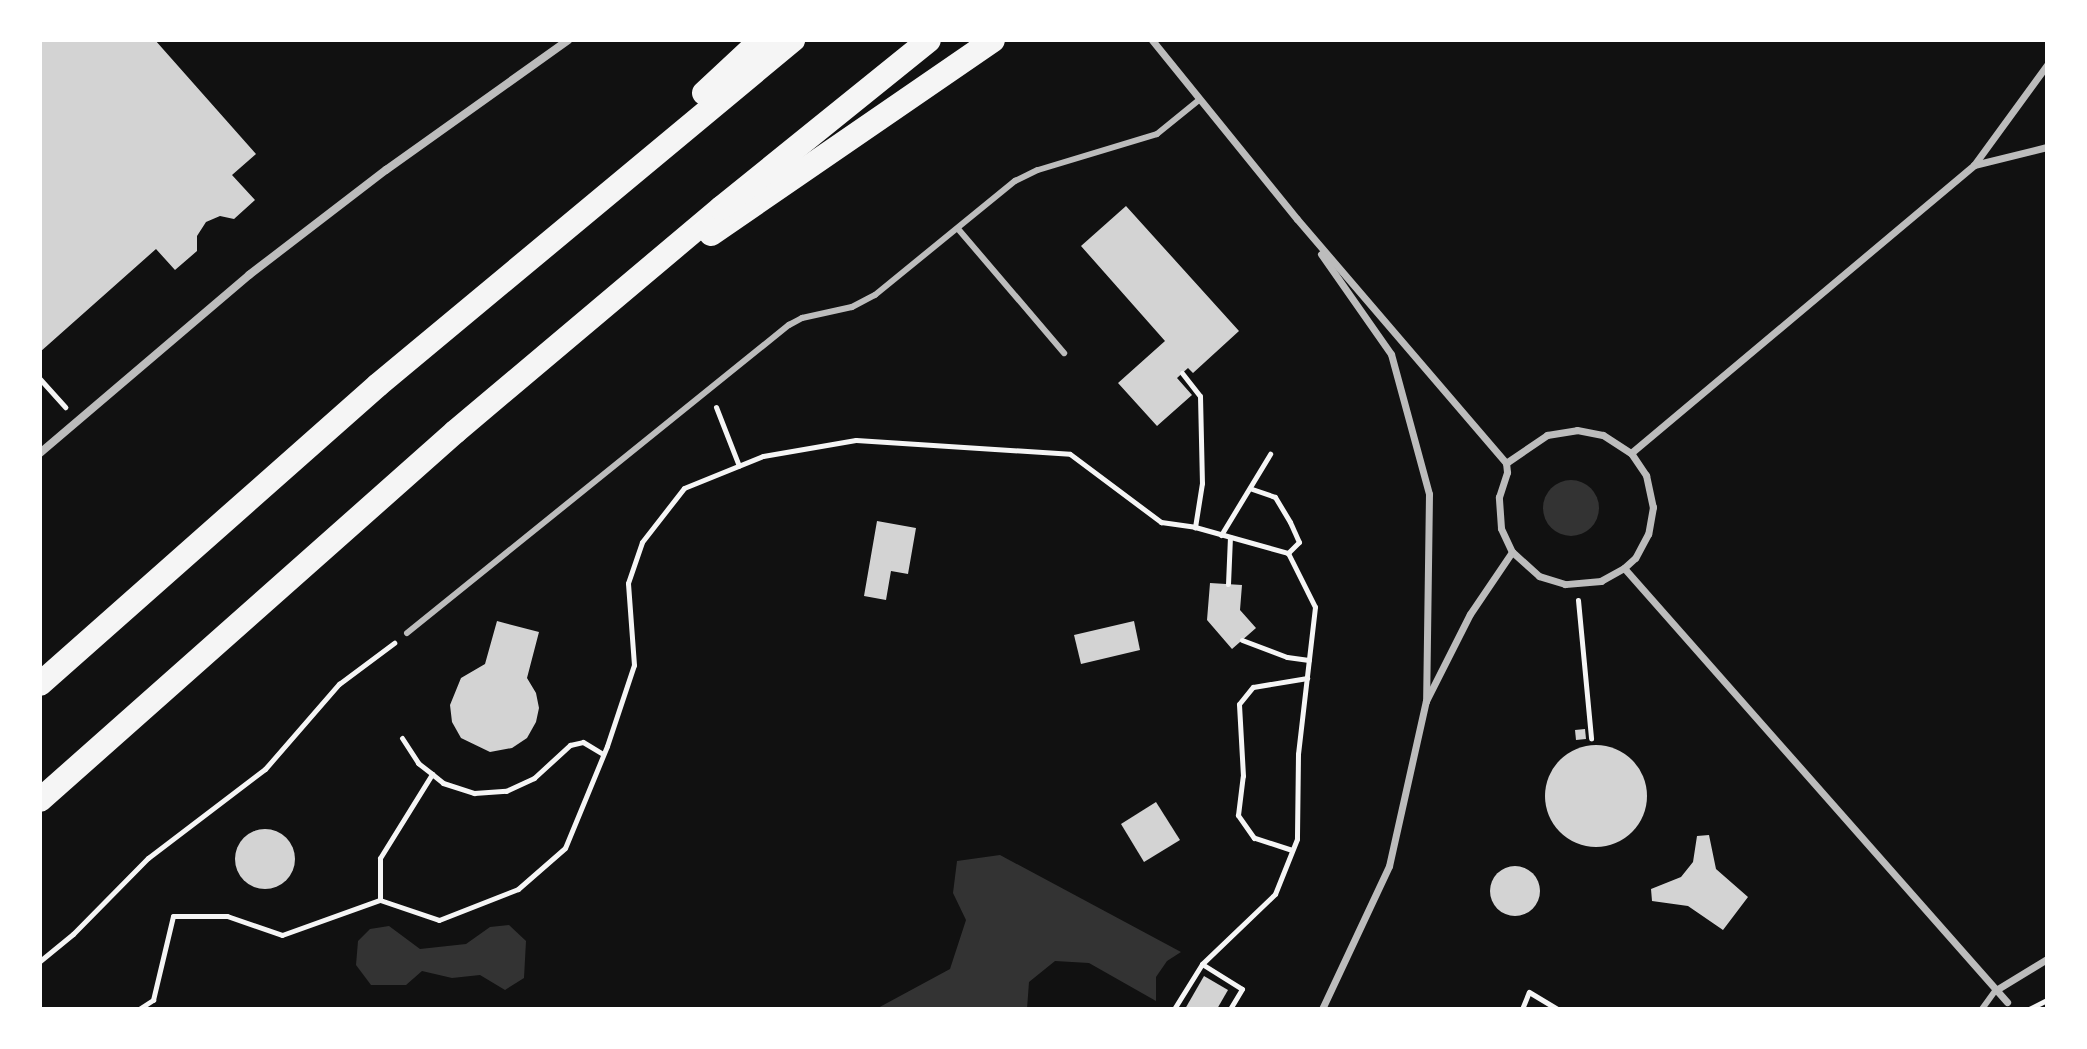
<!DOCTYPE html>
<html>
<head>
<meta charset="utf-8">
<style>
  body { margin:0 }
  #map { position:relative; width:2087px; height:1049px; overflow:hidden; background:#111; font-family:"Alegreya Sans",sans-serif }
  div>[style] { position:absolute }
  .water>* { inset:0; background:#333 }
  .round { border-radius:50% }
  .building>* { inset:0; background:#d3d3d3 }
  .path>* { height:5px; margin:-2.5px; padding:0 2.5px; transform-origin:2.5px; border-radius:2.5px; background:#f5f5f5 }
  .service>* { height:6px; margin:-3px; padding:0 3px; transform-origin:3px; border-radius:3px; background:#bcbcbc }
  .pedestrian>* { height:7px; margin:-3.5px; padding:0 3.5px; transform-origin:3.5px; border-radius:3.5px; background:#bcbcbc }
  .minor>* { height:8px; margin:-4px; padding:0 4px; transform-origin:4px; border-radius:4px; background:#bcbcbc }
  .motorway>* { height:24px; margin:-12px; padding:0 12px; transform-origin:12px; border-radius:12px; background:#f5f5f5 }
  span { translate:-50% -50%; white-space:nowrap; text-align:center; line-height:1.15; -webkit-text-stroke:8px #fff; paint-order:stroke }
  .frame { position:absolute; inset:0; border:42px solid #fff; pointer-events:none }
</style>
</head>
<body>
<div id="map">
  <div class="water">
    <div class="round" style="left:1543px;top:480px;width:56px;height:56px"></div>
    <div style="clip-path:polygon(1000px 855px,1181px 952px,1167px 961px,1156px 977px,1156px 1001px,1089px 963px,1055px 961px,1029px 982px,1027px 1009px,876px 1009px,950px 969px,966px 920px,953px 893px,957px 861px)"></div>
    <div style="clip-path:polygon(509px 925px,526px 941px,524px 978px,505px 990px,480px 975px,452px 978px,422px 971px,406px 985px,371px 985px,356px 965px,358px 941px,370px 929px,389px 926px,420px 949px,466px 944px,490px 927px)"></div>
  </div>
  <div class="building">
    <div style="clip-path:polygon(40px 40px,155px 40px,256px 154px,232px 175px,255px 200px,234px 219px,220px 216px,206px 222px,197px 236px,197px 251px,175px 270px,156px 249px,40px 352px)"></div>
    <div style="clip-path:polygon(1126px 206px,1239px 331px,1193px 373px,1188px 368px,1177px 378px,1192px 395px,1157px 426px,1118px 383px,1165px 341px,1081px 246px)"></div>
    <div style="clip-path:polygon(877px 521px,916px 528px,908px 574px,891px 571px,886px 600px,864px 596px)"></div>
    <div style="clip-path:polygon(1210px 583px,1242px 585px,1240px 610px,1256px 628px,1232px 649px,1207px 620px)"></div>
    <div style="clip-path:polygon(497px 621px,539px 632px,527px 678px,536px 693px,539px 708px,536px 722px,527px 738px,512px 748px,490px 752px,461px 738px,452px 722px,450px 705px,461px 678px,485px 664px)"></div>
    <div style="clip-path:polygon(1134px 621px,1140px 650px,1081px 664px,1074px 635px)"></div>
    <div style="clip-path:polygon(1585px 729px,1586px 739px,1576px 740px,1575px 730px)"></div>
    <div class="round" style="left:1545px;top:745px;width:102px;height:102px"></div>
    <div style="clip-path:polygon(1156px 802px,1180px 840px,1144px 862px,1121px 824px)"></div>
    <div class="round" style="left:235px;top:829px;width:60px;height:60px"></div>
    <div style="clip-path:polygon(1709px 835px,1716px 869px,1748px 897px,1723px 930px,1688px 906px,1652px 901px,1651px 889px,1681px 877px,1693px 862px,1697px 836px)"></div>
    <div class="round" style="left:1490px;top:866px;width:50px;height:50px"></div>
    <div style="clip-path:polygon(1204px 976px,1228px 990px,1217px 1009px,1185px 1009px)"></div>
  </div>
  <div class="path">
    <div style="left:1182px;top:373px;width:29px;rotate:52deg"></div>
    <div style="left:1200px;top:396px;width:87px;rotate:88.7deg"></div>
    <div style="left:1202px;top:483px;width:45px;rotate:99deg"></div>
    <div style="left:40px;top:379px;width:38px;rotate:48deg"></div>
    <div style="left:716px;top:407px;width:63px;rotate:68.7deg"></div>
    <div style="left:1252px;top:489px;width:24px;rotate:19deg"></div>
    <div style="left:1275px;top:497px;width:29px;rotate:59deg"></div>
    <div style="left:1290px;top:522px;width:22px;rotate:66deg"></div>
    <div style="left:1299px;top:542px;width:16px;rotate:135deg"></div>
    <div style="left:1221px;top:535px;width:95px;rotate:-58.8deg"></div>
    <div style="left:1228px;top:584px;width:47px;rotate:-87.6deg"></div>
    <div style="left:1578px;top:600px;width:139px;rotate:84.6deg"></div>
    <div style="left:1242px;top:640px;width:48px;rotate:20.7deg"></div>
    <div style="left:1287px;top:657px;width:22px;rotate:8deg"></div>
    <div style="left:402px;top:738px;width:30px;rotate:57deg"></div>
    <div style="left:418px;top:763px;width:18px;rotate:38deg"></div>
    <div style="left:432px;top:774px;width:14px;rotate:39deg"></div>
    <div style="left:443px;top:783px;width:33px;rotate:18deg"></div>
    <div style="left:474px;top:793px;width:32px;rotate:-4deg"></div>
    <div style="left:506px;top:791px;width:31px;rotate:-25deg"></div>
    <div style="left:534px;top:778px;width:49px;rotate:-42.5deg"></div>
    <div style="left:570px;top:745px;width:13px;rotate:-13deg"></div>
    <div style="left:583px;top:742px;width:23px;rotate:31deg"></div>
    <div style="left:1292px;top:850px;width:40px;rotate:-162deg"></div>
    <div style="left:1254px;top:838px;width:28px;rotate:-125deg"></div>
    <div style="left:1238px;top:815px;width:39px;rotate:-83deg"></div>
    <div style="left:1243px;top:776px;width:72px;rotate:-93.2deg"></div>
    <div style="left:1239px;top:704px;width:22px;rotate:-51deg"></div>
    <div style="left:1253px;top:687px;width:55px;rotate:-9.5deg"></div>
    <div style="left:380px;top:900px;width:42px;rotate:-90deg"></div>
    <div style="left:380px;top:858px;width:99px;rotate:-58.2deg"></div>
    <div style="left:40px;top:961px;width:43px;rotate:-39.3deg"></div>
    <div style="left:73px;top:934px;width:107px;rotate:-45.4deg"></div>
    <div style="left:148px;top:858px;width:147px;rotate:-37.3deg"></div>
    <div style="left:265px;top:769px;width:113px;rotate:-49deg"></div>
    <div style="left:339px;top:684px;width:69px;rotate:-36.7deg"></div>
    <div style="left:139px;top:1009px;width:17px;rotate:-33deg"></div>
    <div style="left:153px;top:1000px;width:86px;rotate:-76.6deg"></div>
    <div style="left:173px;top:916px;width:54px"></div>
    <div style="left:227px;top:916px;width:58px;rotate:19.1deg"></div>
    <div style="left:282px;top:935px;width:104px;rotate:-19.7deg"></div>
    <div style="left:380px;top:900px;width:62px;rotate:18.7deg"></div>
    <div style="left:439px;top:920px;width:85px;rotate:-21.4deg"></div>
    <div style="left:518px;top:889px;width:62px;rotate:-41.1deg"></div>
    <div style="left:565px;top:848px;width:110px;rotate:-67.6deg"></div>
    <div style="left:607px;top:746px;width:85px;rotate:-71.6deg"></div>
    <div style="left:634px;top:665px;width:82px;rotate:-94.2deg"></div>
    <div style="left:628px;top:583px;width:43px;rotate:-71.1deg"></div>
    <div style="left:642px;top:542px;width:68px;rotate:-52.1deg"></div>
    <div style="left:684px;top:488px;width:85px;rotate:-22.1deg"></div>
    <div style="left:763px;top:456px;width:94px;rotate:-9.8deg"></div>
    <div style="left:856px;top:440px;width:214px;rotate:3.7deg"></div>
    <div style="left:1070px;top:454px;width:114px;rotate:36.8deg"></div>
    <div style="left:1161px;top:522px;width:34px;rotate:8deg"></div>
    <div style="left:1195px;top:527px;width:97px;rotate:15.6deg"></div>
    <div style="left:1288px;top:553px;width:60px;rotate:63.4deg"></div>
    <div style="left:1315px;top:607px;width:148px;rotate:96.6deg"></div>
    <div style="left:1298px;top:754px;width:85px;rotate:90.7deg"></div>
    <div style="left:1297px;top:839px;width:59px;rotate:111.8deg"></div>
    <div style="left:1275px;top:894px;width:101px;rotate:136.2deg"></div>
    <div style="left:1202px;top:964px;width:47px;rotate:32deg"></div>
    <div style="left:1242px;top:989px;width:23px;rotate:121deg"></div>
    <div style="left:1108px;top:1009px;width:13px"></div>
    <div style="left:1174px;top:1009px;width:53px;rotate:-58.1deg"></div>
    <div style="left:1522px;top:1009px;width:18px;rotate:-68deg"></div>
    <div style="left:1529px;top:992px;width:33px;rotate:31deg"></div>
    <div style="left:2029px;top:1009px;width:20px;rotate:-27deg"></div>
  </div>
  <div class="service">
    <div style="left:959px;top:230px;width:162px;rotate:49.5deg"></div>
    <div style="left:407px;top:633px;width:491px;rotate:-38.9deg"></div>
    <div style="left:789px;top:325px;width:15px;rotate:-28deg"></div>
    <div style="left:802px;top:318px;width:51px;rotate:-12.4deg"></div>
    <div style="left:852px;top:307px;width:26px;rotate:-28deg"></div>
    <div style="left:875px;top:295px;width:181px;rotate:-39.2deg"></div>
    <div style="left:1015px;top:181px;width:25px;rotate:-26deg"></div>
    <div style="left:1038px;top:170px;width:124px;rotate:-16.8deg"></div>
    <div style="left:1157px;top:134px;width:55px;rotate:-39.1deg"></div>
    <div style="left:1982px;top:1009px;width:24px;rotate:-54deg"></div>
  </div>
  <div class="pedestrian">
    <div style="left:1152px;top:40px;width:230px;rotate:51deg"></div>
    <div style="left:1297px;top:219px;width:321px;rotate:49.4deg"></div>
    <div style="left:1974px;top:165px;width:124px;rotate:-53.9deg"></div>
    <div style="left:1321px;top:254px;width:122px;rotate:55deg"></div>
    <div style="left:1391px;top:354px;width:145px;rotate:74.8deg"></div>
    <div style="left:1429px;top:494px;width:207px;rotate:90.8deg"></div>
    <div style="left:1577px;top:430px;width:26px;rotate:11deg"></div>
    <div style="left:1603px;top:435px;width:33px;rotate:33deg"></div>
    <div style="left:1631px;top:453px;width:27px;rotate:56deg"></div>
    <div style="left:1646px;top:475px;width:33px;rotate:78deg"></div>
    <div style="left:1653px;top:507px;width:27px;rotate:100deg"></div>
    <div style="left:1648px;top:534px;width:27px;rotate:118deg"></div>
    <div style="left:1635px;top:558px;width:15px;rotate:138deg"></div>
    <div style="left:1624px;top:568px;width:26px;rotate:151deg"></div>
    <div style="left:1601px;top:581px;width:36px;rotate:175deg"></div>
    <div style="left:1565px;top:584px;width:27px;rotate:-163deg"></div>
    <div style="left:1539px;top:576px;width:36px;rotate:-138deg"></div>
    <div style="left:1512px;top:552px;width:26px;rotate:-115deg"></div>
    <div style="left:1501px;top:528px;width:31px;rotate:-94deg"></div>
    <div style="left:1499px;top:497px;width:26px;rotate:-72deg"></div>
    <div style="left:1507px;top:472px;width:9px;rotate:-96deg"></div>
    <div style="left:1506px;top:463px;width:50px;rotate:-34.3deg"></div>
    <div style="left:1547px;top:435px;width:30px;rotate:-9deg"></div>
    <div style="left:1631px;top:453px;width:448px;rotate:-40deg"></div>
    <div style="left:1974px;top:165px;width:75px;rotate:-13.9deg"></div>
    <div style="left:1624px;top:568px;width:579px;rotate:48.57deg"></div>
    <div style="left:1996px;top:990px;width:60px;rotate:-31.3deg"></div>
    <div style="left:1322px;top:1009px;width:158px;rotate:-64.9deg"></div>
    <div style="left:1389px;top:866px;width:169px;rotate:-77.4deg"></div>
    <div style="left:1426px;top:701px;width:97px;rotate:-63.2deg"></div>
    <div style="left:1470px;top:614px;width:75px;rotate:-55.9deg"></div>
  </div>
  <div class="minor">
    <div style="left:40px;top:453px;width:275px;rotate:-40.4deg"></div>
    <div style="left:249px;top:275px;width:173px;rotate:-37.5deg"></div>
    <div style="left:386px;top:170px;width:224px;rotate:-35.5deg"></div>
  </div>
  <div class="motorway">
    <div style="left:704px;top:93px;width:78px;rotate:-42.9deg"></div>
    <div style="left:711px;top:234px;width:342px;rotate:-34.5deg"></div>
    <div style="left:40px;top:684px;width:451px;rotate:-41.5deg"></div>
    <div style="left:378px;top:385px;width:540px;rotate:-39.74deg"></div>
    <div style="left:40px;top:800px;width:555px;rotate:-41.56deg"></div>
    <div style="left:455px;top:432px;width:348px;rotate:-40.1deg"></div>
    <div style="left:721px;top:208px;width:267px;rotate:-38.9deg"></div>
  </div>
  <div class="frame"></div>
</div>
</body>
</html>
